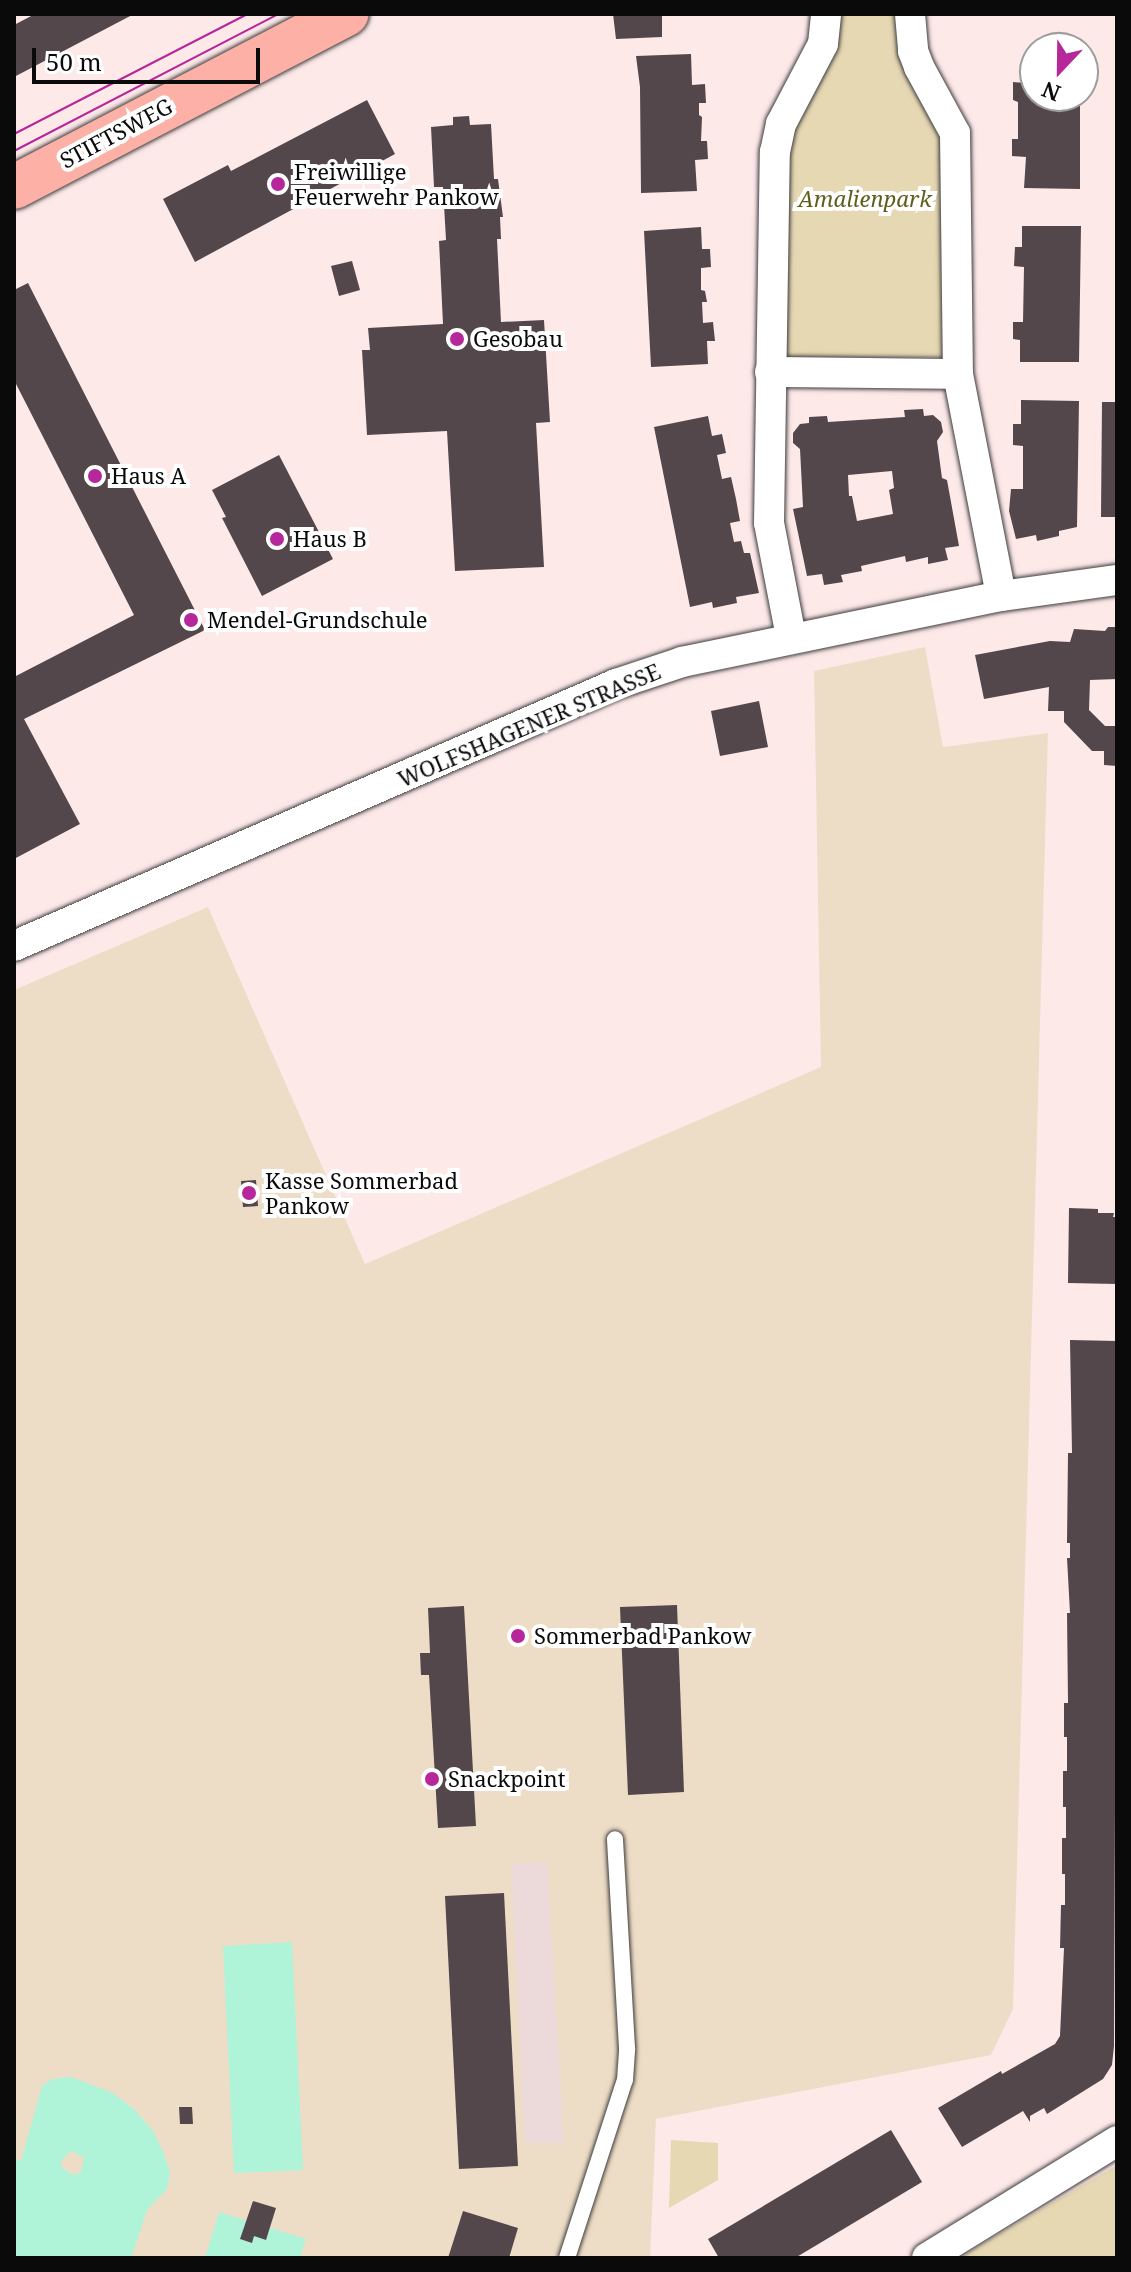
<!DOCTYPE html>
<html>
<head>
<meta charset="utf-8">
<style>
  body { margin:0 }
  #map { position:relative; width:1131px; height:2272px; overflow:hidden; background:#fee9e9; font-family:"Noto Serif",serif }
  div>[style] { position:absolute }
  .green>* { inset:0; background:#e7d8b4 }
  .pitch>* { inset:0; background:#eeddc6 }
  .plaza>* { inset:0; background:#ecdada }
  .water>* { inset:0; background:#aff4d9 }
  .building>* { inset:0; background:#53474c }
  .roads { filter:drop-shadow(0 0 2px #3d3d3d) drop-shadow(0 0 2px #3d3d3d) }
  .lane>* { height:16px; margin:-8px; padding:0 8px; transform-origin:8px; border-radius:8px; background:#fff }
  .street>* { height:30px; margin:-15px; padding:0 15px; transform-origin:15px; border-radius:15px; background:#fff }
  .secondary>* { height:44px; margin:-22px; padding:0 22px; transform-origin:22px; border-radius:22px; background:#fdb0a5 }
  .tram>* { height:2px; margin:-1px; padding:0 1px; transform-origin:1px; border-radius:1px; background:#b6279b }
  .dots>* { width:22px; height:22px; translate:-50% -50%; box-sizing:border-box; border:4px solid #fff; border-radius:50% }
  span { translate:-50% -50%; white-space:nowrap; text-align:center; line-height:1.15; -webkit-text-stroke:8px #fff; paint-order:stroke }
  .street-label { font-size:22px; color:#0a0a0a }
  .poi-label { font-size:22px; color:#0a0a0a }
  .left { translate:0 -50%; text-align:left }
  .park-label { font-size:22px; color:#5e5f1e; font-style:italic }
  .frame { position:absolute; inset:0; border:16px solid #0a0a0a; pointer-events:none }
  .north { position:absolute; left:1019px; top:32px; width:80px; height:80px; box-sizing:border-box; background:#fff; border:2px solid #9d9d9d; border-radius:50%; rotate:202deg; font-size:22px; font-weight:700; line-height:32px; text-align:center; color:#0a0a0a }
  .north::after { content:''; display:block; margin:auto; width:28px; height:36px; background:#b6279b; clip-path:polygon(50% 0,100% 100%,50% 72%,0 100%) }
  .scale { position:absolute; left:32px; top:48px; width:228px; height:36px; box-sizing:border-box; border:4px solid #0a0a0a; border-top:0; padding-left:10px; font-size:24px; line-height:28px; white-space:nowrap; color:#0a0a0a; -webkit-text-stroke:6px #fff; paint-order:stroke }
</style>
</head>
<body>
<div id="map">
  <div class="green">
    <div style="clip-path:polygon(838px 14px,895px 14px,902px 62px,937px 128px,943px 151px,943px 357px,785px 357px,785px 150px,833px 55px)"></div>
    <div style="clip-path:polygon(671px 2140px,718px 2143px,718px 2180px,669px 2208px)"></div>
    <div style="clip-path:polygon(1117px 2165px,1117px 2258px,960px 2258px,982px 2244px)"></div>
  </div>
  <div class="pitch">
    <div style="clip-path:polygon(925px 647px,943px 747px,1048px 733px,1013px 2009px,991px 2055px,656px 2119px,650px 2258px,14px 2258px,14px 990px,208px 907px,365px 1264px,821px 1067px,814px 671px)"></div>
  </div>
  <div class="plaza">
    <div style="clip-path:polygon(547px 1862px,564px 2143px,525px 2143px,511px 1864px)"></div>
  </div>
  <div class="water">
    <div style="clip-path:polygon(292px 1942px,303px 2170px,234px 2173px,223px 1946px)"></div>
    <div style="clip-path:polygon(evenodd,71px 2077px,113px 2093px,135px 2110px,154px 2132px,164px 2154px,170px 2172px,167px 2189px,147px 2210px,131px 2258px,14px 2258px,14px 2159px,21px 2161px,42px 2086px,52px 2079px,71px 2077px,71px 2151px,84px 2158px,81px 2172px,74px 2175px,62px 2168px,61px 2161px,71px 2151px)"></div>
    <div style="clip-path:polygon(219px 2212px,306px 2239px,300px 2258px,205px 2258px)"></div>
  </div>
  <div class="building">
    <div style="clip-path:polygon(35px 14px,134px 14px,14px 77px,14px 25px)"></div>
    <div style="clip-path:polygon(613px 14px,662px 14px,662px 37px,616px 39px)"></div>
    <div style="clip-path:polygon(1026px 53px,1035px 53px,1035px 96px,1080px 96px,1080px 189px,1024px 188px,1026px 157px,1012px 156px,1012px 139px,1018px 139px,1018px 102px,1013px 100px,1013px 82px,1025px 83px)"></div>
    <div style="clip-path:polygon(691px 54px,692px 85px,705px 84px,706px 103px,699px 103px,699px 115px,702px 117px,701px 141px,707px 141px,708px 159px,695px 160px,697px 191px,641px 193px,640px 87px,636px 56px)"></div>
    <div style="clip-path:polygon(367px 100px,395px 154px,195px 262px,163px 199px,228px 165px,231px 171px)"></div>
    <div style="clip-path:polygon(469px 116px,470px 125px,491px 124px,494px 179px,498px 179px,503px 217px,500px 217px,501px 239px,497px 239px,501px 322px,544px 320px,550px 422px,536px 423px,544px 567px,455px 571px,447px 431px,367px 435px,362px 350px,370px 350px,368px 328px,443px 324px,439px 241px,446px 240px,443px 187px,434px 187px,431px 127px,453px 125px,453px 117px)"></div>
    <div style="clip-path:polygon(1022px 226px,1081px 226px,1079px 362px,1020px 362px,1020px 340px,1013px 339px,1013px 322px,1023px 322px,1024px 267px,1014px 266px,1015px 247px,1022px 247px)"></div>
    <div style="clip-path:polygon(701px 227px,702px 249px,710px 249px,711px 267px,701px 268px,701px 290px,705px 291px,707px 302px,702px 302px,703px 323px,713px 322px,715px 341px,707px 341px,708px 364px,651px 367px,644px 231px)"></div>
    <div style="clip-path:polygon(352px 261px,360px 290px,339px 296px,331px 266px)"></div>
    <div style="clip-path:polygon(28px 283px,205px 630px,24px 719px,80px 824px,14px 859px,14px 677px,134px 615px,14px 380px,14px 290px)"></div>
    <div style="clip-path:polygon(1021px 400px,1079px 401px,1077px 527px,1059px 531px,1059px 536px,1037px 541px,1036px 535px,1016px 539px,1009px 511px,1011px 489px,1023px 489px,1023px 446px,1013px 445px,1013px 424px,1021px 424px)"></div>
    <div style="clip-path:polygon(1102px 402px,1117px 402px,1117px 517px,1101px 517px)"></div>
    <div style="clip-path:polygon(evenodd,923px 409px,924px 416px,933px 415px,941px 422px,943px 432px,937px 441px,942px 478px,947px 480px,959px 546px,945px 548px,948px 560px,928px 564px,928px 557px,906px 562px,905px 556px,861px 566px,862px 571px,841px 575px,843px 582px,824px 585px,822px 574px,807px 576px,793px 509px,803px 507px,800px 449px,793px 443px,793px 433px,800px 424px,809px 423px,809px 417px,827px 416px,828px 422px,905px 417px,904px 410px,923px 409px,892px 471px,894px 488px,889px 490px,893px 514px,857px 521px,852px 496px,849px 496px,848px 475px,892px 471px)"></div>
    <div style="clip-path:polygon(708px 416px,712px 436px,722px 434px,726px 453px,717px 455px,722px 479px,731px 477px,736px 499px,740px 521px,730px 523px,734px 542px,741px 541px,744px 553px,750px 553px,759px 593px,736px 597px,737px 603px,713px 608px,712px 602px,690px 607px,654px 427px)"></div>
    <div style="clip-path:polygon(279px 455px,333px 559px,262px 596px,222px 518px,226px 517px,212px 490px)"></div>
    <div style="clip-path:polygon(1108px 627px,1117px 627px,1117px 679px,1090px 680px,1089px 710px,1105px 726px,1117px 726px,1117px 766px,1104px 765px,1104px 751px,1092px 751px,1064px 722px,1064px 711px,1048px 711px,1049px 687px,984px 699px,975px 655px,1050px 641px,1070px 642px,1074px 629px,1105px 631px)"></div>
    <div style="clip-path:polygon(759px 701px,768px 747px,720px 756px,711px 711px)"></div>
    <div style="clip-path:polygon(256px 1180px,258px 1206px,243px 1207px,241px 1181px)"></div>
    <div style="clip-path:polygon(1069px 1208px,1098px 1209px,1098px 1213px,1114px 1213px,1113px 1217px,1117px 1217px,1117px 1284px,1068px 1283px)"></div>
    <div style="clip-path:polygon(1070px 1340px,1117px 1341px,1114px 2046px,1112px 2065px,1103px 2079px,1047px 2114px,1044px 2108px,1030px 2116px,1030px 2122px,1023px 2111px,962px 2147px,938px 2108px,1001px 2071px,1002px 2074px,1055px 2044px,1060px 2036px,1064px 1948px,1060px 1948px,1061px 1905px,1065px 1905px,1065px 1874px,1062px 1874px,1062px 1838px,1066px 1838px,1066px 1807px,1063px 1807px,1063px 1771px,1067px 1771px,1067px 1737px,1064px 1737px,1064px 1703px,1068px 1703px,1067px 1613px,1070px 1613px,1067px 1558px,1070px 1558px,1070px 1543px,1067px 1543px,1068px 1453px,1072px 1453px)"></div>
    <div style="clip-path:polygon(677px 1605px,684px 1792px,628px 1795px,620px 1607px)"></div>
    <div style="clip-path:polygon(464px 1606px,476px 1826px,438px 1828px,429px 1675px,421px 1675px,420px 1653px,430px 1653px,428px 1608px)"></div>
    <div style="clip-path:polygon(504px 1893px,518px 2166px,459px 2169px,445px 1896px)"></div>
    <div style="clip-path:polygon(179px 2107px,192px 2107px,193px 2124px,180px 2124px)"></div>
    <div style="clip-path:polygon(891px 2130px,922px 2182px,795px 2258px,719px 2258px,708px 2239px)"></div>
    <div style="clip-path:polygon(253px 2201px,276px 2208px,266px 2240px,254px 2236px,252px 2243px,240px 2239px)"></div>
    <div style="clip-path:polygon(463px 2211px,518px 2228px,509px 2258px,448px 2258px)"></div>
  </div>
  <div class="roads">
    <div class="lane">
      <div style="left:567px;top:2258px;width:187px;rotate:-72deg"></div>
      <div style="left:625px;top:2080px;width:32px;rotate:-86deg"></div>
      <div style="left:627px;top:2048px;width:209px;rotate:-93.3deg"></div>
    </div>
    <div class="street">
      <div style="left:910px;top:14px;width:37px;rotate:85deg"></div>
      <div style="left:913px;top:51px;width:17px;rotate:69deg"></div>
      <div style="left:919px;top:67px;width:75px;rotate:61.4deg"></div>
      <div style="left:955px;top:133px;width:241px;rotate:89.3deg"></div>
      <div style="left:958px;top:374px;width:226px;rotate:79deg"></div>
      <div style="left:770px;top:372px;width:188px;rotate:0.6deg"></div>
      <div style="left:791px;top:637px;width:116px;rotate:-100.9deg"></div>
      <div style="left:769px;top:523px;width:371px;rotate:-89.1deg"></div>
      <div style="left:775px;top:152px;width:29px;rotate:-78deg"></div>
      <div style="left:781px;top:124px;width:90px;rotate:-62.3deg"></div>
      <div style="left:823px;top:44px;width:30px;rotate:-84deg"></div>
      <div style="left:14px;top:946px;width:657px;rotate:-23.52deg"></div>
      <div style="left:616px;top:684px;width:70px;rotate:-18.4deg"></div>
      <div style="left:682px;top:662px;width:326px;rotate:-11.7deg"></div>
      <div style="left:1001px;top:596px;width:117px;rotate:-7.9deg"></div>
      <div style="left:927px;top:2258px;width:223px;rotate:-31.6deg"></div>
    </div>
    <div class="secondary">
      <div style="left:14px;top:187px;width:375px;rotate:-27.5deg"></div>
    </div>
  </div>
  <div class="tram">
    <div style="left:14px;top:134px;width:262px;rotate:-27.2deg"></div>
    <div style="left:14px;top:151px;width:297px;rotate:-27.4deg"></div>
  </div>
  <div class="dots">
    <div style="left:278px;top:184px;background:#b6279b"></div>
    <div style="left:457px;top:339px;background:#b6279b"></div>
    <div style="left:95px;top:476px;background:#b6279b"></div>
    <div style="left:277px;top:539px;background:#b6279b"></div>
    <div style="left:191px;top:620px;background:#b6279b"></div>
    <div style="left:249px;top:1193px;background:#b6279b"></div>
    <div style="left:518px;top:1636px;background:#b6279b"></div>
    <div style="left:432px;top:1779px;background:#b6279b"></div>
  </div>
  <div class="street-label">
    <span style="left:116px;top:133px;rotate:-28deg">STIFTSWEG</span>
    <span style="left:529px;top:725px;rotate:-23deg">WOLFSHAGENER STRASSE</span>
  </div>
  <div class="poi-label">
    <span class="left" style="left:294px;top:184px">Freiwillige<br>Feuerwehr Pankow</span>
    <span class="left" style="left:473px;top:339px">Gesobau</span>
    <span class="left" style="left:111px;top:476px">Haus A</span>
    <span class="left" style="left:293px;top:539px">Haus B</span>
    <span class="left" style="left:207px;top:620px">Mendel-Grundschule</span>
    <span class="left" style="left:265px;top:1193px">Kasse Sommerbad<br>Pankow</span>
    <span class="left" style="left:534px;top:1636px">Sommerbad Pankow</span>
    <span class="left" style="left:448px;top:1779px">Snackpoint</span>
  </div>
  <div class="park-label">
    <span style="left:865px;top:199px">Amalienpark</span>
  </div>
  <div class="frame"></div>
  <div class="north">N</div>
  <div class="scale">50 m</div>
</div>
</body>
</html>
